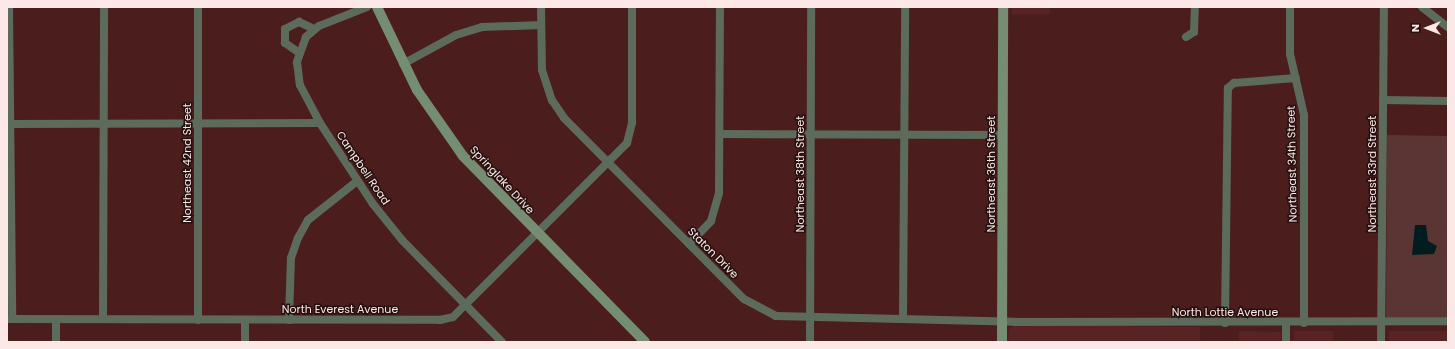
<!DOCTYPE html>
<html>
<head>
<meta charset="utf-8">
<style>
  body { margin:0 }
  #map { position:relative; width:1455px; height:349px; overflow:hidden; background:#4b1e1d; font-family:Poppins,sans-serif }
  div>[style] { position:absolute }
  .built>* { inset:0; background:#582322 }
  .green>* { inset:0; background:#5b3533 }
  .water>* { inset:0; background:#021d20 }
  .street>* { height:8px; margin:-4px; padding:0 4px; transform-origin:4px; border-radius:4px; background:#5c6b5b }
  .secondary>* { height:10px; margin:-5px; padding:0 5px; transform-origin:5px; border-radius:5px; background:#758d73 }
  span { translate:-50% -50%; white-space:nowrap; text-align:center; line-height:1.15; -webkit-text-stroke:3px #24100f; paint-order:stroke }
  .street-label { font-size:11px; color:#fbe8e7 }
  .frame { position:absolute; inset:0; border:8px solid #fbe8e7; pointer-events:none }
  .north { position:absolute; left:1407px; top:8px; width:40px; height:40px; -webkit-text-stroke:3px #24100f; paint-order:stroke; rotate:270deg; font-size:11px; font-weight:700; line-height:16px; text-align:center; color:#fbe8e7 }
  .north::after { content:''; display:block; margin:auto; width:14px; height:18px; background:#fbe8e7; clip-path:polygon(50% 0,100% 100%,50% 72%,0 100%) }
</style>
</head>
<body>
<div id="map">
  <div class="built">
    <div style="clip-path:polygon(1012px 7px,1050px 7px,1050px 14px,1012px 14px)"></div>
    <div style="clip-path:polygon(1016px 325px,1200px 327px,1200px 342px,1008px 342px,1009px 329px)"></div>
    <div style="clip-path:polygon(1239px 331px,1281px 332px,1281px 342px,1239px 342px)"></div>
    <div style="clip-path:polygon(1294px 331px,1333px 331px,1333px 342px,1294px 342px)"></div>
    <div style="clip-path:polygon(1389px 331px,1448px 331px,1448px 342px,1389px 342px)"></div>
  </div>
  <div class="green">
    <div style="clip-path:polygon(1387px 135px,1448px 136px,1448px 320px,1388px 320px,1386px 316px)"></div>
  </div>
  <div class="water">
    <div style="clip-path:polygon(1415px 225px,1426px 225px,1428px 241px,1437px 246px,1434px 254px,1412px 255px)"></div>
  </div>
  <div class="street">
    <div style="left:9px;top:7px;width:312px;rotate:89.4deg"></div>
    <div style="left:367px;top:7px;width:52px;rotate:158.4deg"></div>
    <div style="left:319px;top:26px;width:17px;rotate:140deg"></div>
    <div style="left:306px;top:37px;width:27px;rotate:110deg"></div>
    <div style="left:297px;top:62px;width:23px;rotate:83deg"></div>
    <div style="left:300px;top:85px;width:43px;rotate:62.2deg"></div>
    <div style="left:320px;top:123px;width:97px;rotate:56.8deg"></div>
    <div style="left:373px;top:204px;width:46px;rotate:51.1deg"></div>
    <div style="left:402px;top:240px;width:143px;rotate:45.6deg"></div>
    <div style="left:541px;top:7px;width:63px;rotate:89.1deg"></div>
    <div style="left:542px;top:70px;width:32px;rotate:72deg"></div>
    <div style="left:552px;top:100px;width:22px;rotate:56deg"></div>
    <div style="left:564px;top:118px;width:255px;rotate:45.2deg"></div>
    <div style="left:744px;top:299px;width:36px;rotate:28deg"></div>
    <div style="left:776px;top:316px;width:239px;rotate:1.4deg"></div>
    <div style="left:1015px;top:322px;width:433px;rotate:-0.1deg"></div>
    <div style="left:1290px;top:7px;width:47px;rotate:90deg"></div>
    <div style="left:1290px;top:54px;width:63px;rotate:77.1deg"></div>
    <div style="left:1304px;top:115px;width:208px;rotate:90deg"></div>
    <div style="left:1422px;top:7px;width:33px;rotate:38deg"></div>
    <div style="left:1186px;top:37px;width:9px;rotate:-32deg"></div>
    <div style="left:1194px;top:32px;width:25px;rotate:-88deg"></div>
    <div style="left:298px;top:52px;width:16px;rotate:-145deg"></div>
    <div style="left:285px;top:43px;width:14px;rotate:-90deg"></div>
    <div style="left:285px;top:29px;width:16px;rotate:-27deg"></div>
    <div style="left:299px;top:22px;width:17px;rotate:25deg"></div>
    <div style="left:403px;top:64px;width:60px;rotate:-28.7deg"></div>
    <div style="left:456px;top:35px;width:27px;rotate:-17deg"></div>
    <div style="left:482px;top:27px;width:59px;rotate:-1.9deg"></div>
    <div style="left:1383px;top:100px;width:65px;rotate:0.9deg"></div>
    <div style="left:8px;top:124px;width:312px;rotate:-0.2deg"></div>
    <div style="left:720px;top:134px;width:283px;rotate:0.2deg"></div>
    <div style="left:689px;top:244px;width:32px;rotate:-46deg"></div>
    <div style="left:711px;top:221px;width:29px;rotate:-74deg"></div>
    <div style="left:719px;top:193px;width:186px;rotate:-89.7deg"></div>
    <div style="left:7px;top:319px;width:433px;rotate:0.1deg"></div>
    <div style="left:440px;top:320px;width:13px;rotate:-13deg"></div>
    <div style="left:453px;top:317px;width:246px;rotate:-45deg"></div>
    <div style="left:627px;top:143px;width:21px;rotate:-76deg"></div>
    <div style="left:632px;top:123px;width:116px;rotate:-90deg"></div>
    <div style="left:103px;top:319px;width:312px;rotate:-89.8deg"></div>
    <div style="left:903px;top:319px;width:312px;rotate:-89.6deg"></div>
    <div style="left:198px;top:320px;width:313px;rotate:-90deg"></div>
    <div style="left:289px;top:320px;width:62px;rotate:-88.2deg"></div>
    <div style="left:291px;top:258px;width:21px;rotate:-71deg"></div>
    <div style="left:298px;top:238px;width:21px;rotate:-61deg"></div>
    <div style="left:308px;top:220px;width:61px;rotate:-38.4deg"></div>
    <div style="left:1225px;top:323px;width:235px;rotate:-89.3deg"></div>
    <div style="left:1228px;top:88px;width:8px;rotate:-40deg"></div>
    <div style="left:1234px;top:83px;width:62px;rotate:-4.6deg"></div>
    <div style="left:56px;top:342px;width:23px;rotate:-90deg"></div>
    <div style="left:245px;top:342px;width:22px;rotate:-90deg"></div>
    <div style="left:810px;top:342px;width:335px;rotate:-89.8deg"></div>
    <div style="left:1286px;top:342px;width:19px;rotate:-90deg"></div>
    <div style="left:1381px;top:342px;width:335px;rotate:-89.5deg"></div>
  </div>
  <div class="secondary">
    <div style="left:377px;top:7px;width:92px;rotate:64.3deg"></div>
    <div style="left:417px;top:90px;width:80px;rotate:55.1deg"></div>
    <div style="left:463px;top:156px;width:260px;rotate:45.6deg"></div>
    <div style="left:1002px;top:342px;width:335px;rotate:-89.8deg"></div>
  </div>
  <div class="street-label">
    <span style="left:187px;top:163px;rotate:-90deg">Northeast 42nd Street</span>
    <span style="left:1292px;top:164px;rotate:-91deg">Northeast 34th Street</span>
    <span style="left:363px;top:168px;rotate:56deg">Campbell Road</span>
    <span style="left:800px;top:174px;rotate:-90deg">Northeast 38th Street</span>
    <span style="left:991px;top:174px;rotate:-90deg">Northeast 36th Street</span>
    <span style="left:1372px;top:174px;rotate:-90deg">Northeast 33rd Street</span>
    <span style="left:502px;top:180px;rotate:47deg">Springlake Drive</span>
    <span style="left:713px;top:253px;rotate:45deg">Staton Drive</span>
    <span style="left:340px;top:309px">North Everest Avenue</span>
    <span style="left:1225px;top:312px">North Lottie Avenue</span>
  </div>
  <div class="frame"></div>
  <div class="north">N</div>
</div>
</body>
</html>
